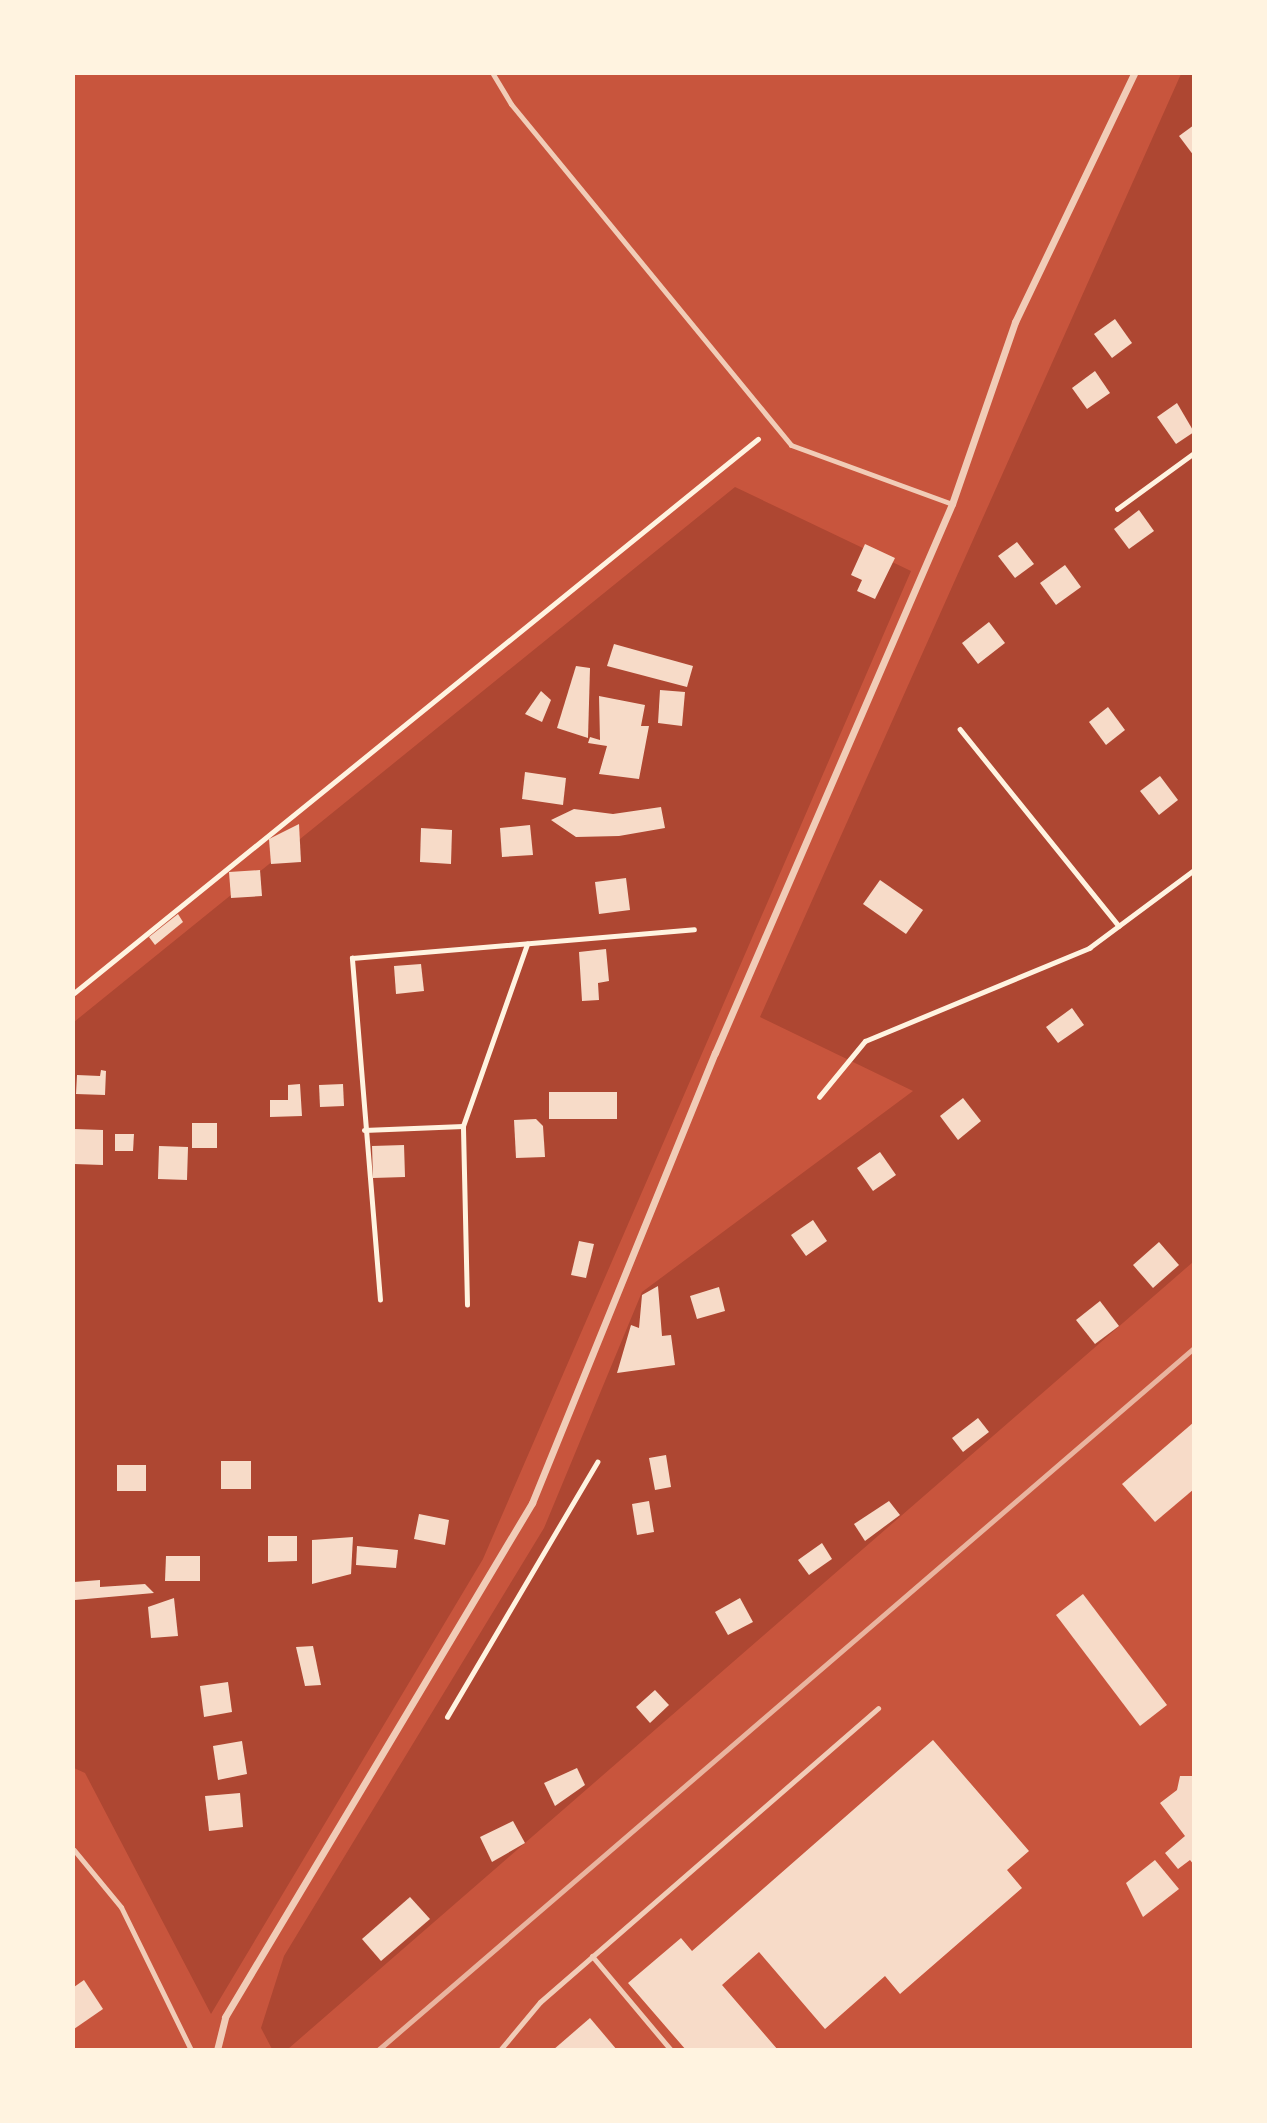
<!DOCTYPE html>
<html>
<head>
<meta charset="utf-8">
<style>
  body { margin:0 }
  #map { position:relative; width:1267px; height:2123px; overflow:hidden; background:#c8553d; font-family:"Noto Sans",sans-serif }
  div>[style] { position:absolute }
  .green>* { inset:0; background:#ae4732 }
  .building>* { inset:0; background:#f7dbc8 }
  .path>* { height:4.5px; margin:-2.25px; padding:0 2.25px; transform-origin:2.25px; border-radius:2.25px; background:#fff3e0 }
  .service>* { height:5px; margin:-2.5px; padding:0 2.5px; transform-origin:2.5px; border-radius:2.5px; background:#f1ccb7 }
  .minor>* { height:7px; margin:-3.5px; padding:0 3.5px; transform-origin:3.5px; border-radius:3.5px; background:#f1ccb7 }
  .rail>* { height:5px; margin:-2.5px; padding:0 2.5px; transform-origin:2.5px; border-radius:2.5px; background:#e9b49f }
  span { translate:-50% -50%; white-space:nowrap; text-align:center; line-height:1.15; -webkit-text-stroke:5px #fff3e0; paint-order:stroke }
  .frame { position:absolute; inset:0; border:75px solid #fff3e0; pointer-events:none }
</style>
</head>
<body>
<div id="map">
  <div class="green">
    <div style="clip-path:polygon(1181px 74px,1193px 74px,1193px 1262px,288px 2049px,272px 2049px,261px 2028px,284px 1956px,544px 1528px,642px 1292px,913px 1091px,760px 1017px)"></div>
    <div style="clip-path:polygon(735px 487px,911px 571px,483px 1559px,211px 2014px,85px 1773px,74px 1768px,74px 1022px)"></div>
  </div>
  <div class="building">
    <div style="clip-path:polygon(1194px 125px,1194px 156px,1179px 136px)"></div>
    <div style="clip-path:polygon(1115px 319px,1132px 343px,1112px 358px,1094px 334px)"></div>
    <div style="clip-path:polygon(1095px 371px,1110px 393px,1087px 409px,1072px 388px)"></div>
    <div style="clip-path:polygon(1177px 403px,1194px 432px,1176px 444px,1157px 417px)"></div>
    <div style="clip-path:polygon(1139px 510px,1154px 531px,1129px 549px,1114px 529px)"></div>
    <div style="clip-path:polygon(1017px 542px,1034px 564px,1015px 578px,998px 556px)"></div>
    <div style="clip-path:polygon(865px 544px,895px 558px,875px 599px,857px 591px,862px 580px,851px 575px)"></div>
    <div style="clip-path:polygon(1065px 565px,1081px 587px,1056px 605px,1040px 583px)"></div>
    <div style="clip-path:polygon(989px 622px,1005px 643px,978px 664px,962px 643px)"></div>
    <div style="clip-path:polygon(614px 644px,693px 666px,687px 687px,607px 666px)"></div>
    <div style="clip-path:polygon(576px 666px,590px 668px,588px 738px,557px 728px)"></div>
    <div style="clip-path:polygon(660px 690px,685px 692px,682px 726px,658px 723px)"></div>
    <div style="clip-path:polygon(541px 691px,551px 700px,542px 722px,525px 714px)"></div>
    <div style="clip-path:polygon(599px 696px,645px 705px,641px 726px,649px 726px,639px 779px,599px 774px,607px 746px,588px 743px,590px 737px,600px 740px)"></div>
    <div style="clip-path:polygon(1108px 707px,1125px 730px,1106px 745px,1089px 722px)"></div>
    <div style="clip-path:polygon(525px 772px,566px 778px,563px 805px,522px 799px)"></div>
    <div style="clip-path:polygon(1160px 776px,1178px 800px,1159px 815px,1140px 791px)"></div>
    <div style="clip-path:polygon(661px 807px,665px 828px,619px 836px,576px 837px,551px 820px,574px 809px,613px 814px)"></div>
    <div style="clip-path:polygon(299px 824px,301px 862px,271px 864px,269px 839px)"></div>
    <div style="clip-path:polygon(530px 825px,533px 855px,502px 857px,500px 828px)"></div>
    <div style="clip-path:polygon(421px 828px,452px 830px,451px 864px,420px 862px)"></div>
    <div style="clip-path:polygon(260px 870px,262px 896px,231px 898px,229px 872px)"></div>
    <div style="clip-path:polygon(626px 878px,630px 910px,599px 914px,595px 882px)"></div>
    <div style="clip-path:polygon(880px 880px,923px 910px,906px 934px,863px 904px)"></div>
    <div style="clip-path:polygon(178px 914px,183px 922px,155px 945px,149px 937px)"></div>
    <div style="clip-path:polygon(606px 949px,609px 981px,598px 983px,599px 1000px,582px 1001px,579px 952px)"></div>
    <div style="clip-path:polygon(421px 964px,424px 991px,396px 994px,394px 966px)"></div>
    <div style="clip-path:polygon(1072px 1008px,1084px 1025px,1058px 1043px,1046px 1027px)"></div>
    <div style="clip-path:polygon(101px 1070px,106px 1071px,105px 1095px,76px 1094px,77px 1075px,100px 1076px)"></div>
    <div style="clip-path:polygon(300px 1084px,302px 1116px,270px 1117px,270px 1100px,288px 1100px,288px 1085px)"></div>
    <div style="clip-path:polygon(343px 1084px,344px 1106px,320px 1107px,319px 1085px)"></div>
    <div style="clip-path:polygon(549px 1092px,617px 1092px,617px 1119px,549px 1119px)"></div>
    <div style="clip-path:polygon(963px 1098px,981px 1121px,958px 1140px,940px 1116px)"></div>
    <div style="clip-path:polygon(536px 1119px,543px 1126px,545px 1157px,516px 1158px,514px 1120px)"></div>
    <div style="clip-path:polygon(192px 1123px,217px 1123px,217px 1148px,192px 1148px)"></div>
    <div style="clip-path:polygon(74px 1129px,103px 1130px,103px 1165px,74px 1164px)"></div>
    <div style="clip-path:polygon(115px 1134px,134px 1134px,133px 1151px,115px 1151px)"></div>
    <div style="clip-path:polygon(404px 1145px,405px 1177px,373px 1178px,372px 1146px)"></div>
    <div style="clip-path:polygon(159px 1146px,188px 1147px,187px 1180px,158px 1179px)"></div>
    <div style="clip-path:polygon(880px 1152px,896px 1175px,873px 1191px,857px 1168px)"></div>
    <div style="clip-path:polygon(813px 1220px,827px 1241px,806px 1256px,791px 1235px)"></div>
    <div style="clip-path:polygon(579px 1241px,594px 1244px,586px 1278px,571px 1275px)"></div>
    <div style="clip-path:polygon(1159px 1242px,1179px 1265px,1153px 1288px,1133px 1265px)"></div>
    <div style="clip-path:polygon(658px 1286px,662px 1336px,671px 1335px,675px 1365px,617px 1373px,631px 1325px,639px 1328px,642px 1295px)"></div>
    <div style="clip-path:polygon(719px 1287px,725px 1311px,697px 1319px,690px 1296px)"></div>
    <div style="clip-path:polygon(1100px 1301px,1119px 1326px,1095px 1344px,1076px 1320px)"></div>
    <div style="clip-path:polygon(978px 1418px,989px 1432px,963px 1452px,952px 1438px)"></div>
    <div style="clip-path:polygon(1194px 1422px,1194px 1489px,1155px 1522px,1122px 1484px)"></div>
    <div style="clip-path:polygon(666px 1455px,671px 1487px,655px 1490px,649px 1458px)"></div>
    <div style="clip-path:polygon(221px 1461px,251px 1461px,251px 1489px,221px 1489px)"></div>
    <div style="clip-path:polygon(117px 1465px,146px 1465px,146px 1491px,117px 1491px)"></div>
    <div style="clip-path:polygon(649px 1501px,654px 1532px,637px 1535px,632px 1504px)"></div>
    <div style="clip-path:polygon(889px 1501px,900px 1515px,865px 1541px,854px 1524px)"></div>
    <div style="clip-path:polygon(419px 1514px,449px 1520px,445px 1545px,414px 1539px)"></div>
    <div style="clip-path:polygon(268px 1536px,297px 1536px,297px 1561px,268px 1562px)"></div>
    <div style="clip-path:polygon(353px 1537px,351px 1574px,312px 1584px,312px 1540px)"></div>
    <div style="clip-path:polygon(822px 1543px,832px 1559px,809px 1575px,798px 1560px)"></div>
    <div style="clip-path:polygon(357px 1546px,398px 1550px,396px 1568px,356px 1565px)"></div>
    <div style="clip-path:polygon(166px 1556px,200px 1556px,200px 1581px,165px 1581px)"></div>
    <div style="clip-path:polygon(100px 1580px,100px 1587px,145px 1584px,154px 1593px,75px 1600px,74px 1582px)"></div>
    <div style="clip-path:polygon(1083px 1594px,1167px 1705px,1140px 1726px,1056px 1615px)"></div>
    <div style="clip-path:polygon(174px 1598px,178px 1636px,151px 1638px,148px 1607px)"></div>
    <div style="clip-path:polygon(740px 1598px,753px 1622px,728px 1635px,715px 1612px)"></div>
    <div style="clip-path:polygon(313px 1646px,321px 1685px,305px 1686px,296px 1647px)"></div>
    <div style="clip-path:polygon(228px 1682px,232px 1712px,204px 1717px,200px 1686px)"></div>
    <div style="clip-path:polygon(655px 1690px,669px 1705px,650px 1723px,636px 1707px)"></div>
    <div style="clip-path:polygon(933px 1740px,1029px 1851px,1007px 1870px,1022px 1888px,900px 1994px,885px 1976px,825px 2029px,759px 1952px,722px 1985px,778px 2050px,686px 2050px,628px 1983px,681px 1938px,692px 1951px)"></div>
    <div style="clip-path:polygon(242px 1741px,247px 1774px,218px 1780px,213px 1746px)"></div>
    <div style="clip-path:polygon(577px 1768px,585px 1785px,555px 1806px,544px 1783px)"></div>
    <div style="clip-path:polygon(1180px 1776px,1194px 1776px,1194px 1865px,1190px 1860px,1178px 1869px,1165px 1853px,1185px 1836px,1160px 1803px,1177px 1790px)"></div>
    <div style="clip-path:polygon(240px 1793px,243px 1827px,209px 1831px,205px 1796px)"></div>
    <div style="clip-path:polygon(513px 1821px,525px 1843px,492px 1862px,480px 1837px)"></div>
    <div style="clip-path:polygon(1155px 1860px,1179px 1889px,1143px 1917px,1126px 1883px)"></div>
    <div style="clip-path:polygon(410px 1897px,430px 1919px,381px 1961px,362px 1939px)"></div>
    <div style="clip-path:polygon(84px 1980px,103px 2009px,74px 2029px,74px 1987px)"></div>
    <div style="clip-path:polygon(590px 2018px,617px 2050px,553px 2050px)"></div>
  </div>
  <div class="path">
    <div style="left:1117px;top:509px;width:95px;rotate:-36deg"></div>
    <div style="left:960px;top:729px;width:253px;rotate:51.1deg"></div>
    <div style="left:74px;top:993px;width:880px;rotate:-39.01deg"></div>
    <div style="left:819px;top:1097px;width:72px;rotate:-50.6deg"></div>
    <div style="left:865px;top:1041px;width:243px;rotate:-22.5deg"></div>
    <div style="left:1089px;top:948px;width:131px;rotate:-36.6deg"></div>
    <div style="left:364px;top:1130px;width:99px;rotate:-2.3deg"></div>
    <div style="left:380px;top:1300px;width:343px;rotate:-94.7deg"></div>
    <div style="left:352px;top:958px;width:343px;rotate:-4.8deg"></div>
    <div style="left:467px;top:1305px;width:179px;rotate:-91.3deg"></div>
    <div style="left:463px;top:1126px;width:193px;rotate:-70.6deg"></div>
    <div style="left:447px;top:1717px;width:296px;rotate:-59.5deg"></div>
  </div>
  <div class="service">
    <div style="left:493px;top:74px;width:35px;rotate:59deg"></div>
    <div style="left:511px;top:104px;width:441px;rotate:50.6deg"></div>
    <div style="left:791px;top:445px;width:171px;rotate:20.1deg"></div>
    <div style="left:74px;top:1850px;width:74px;rotate:50.5deg"></div>
    <div style="left:121px;top:1907px;width:159px;rotate:63.9deg"></div>
    <div style="left:592px;top:1956px;width:123px;rotate:50deg"></div>
    <div style="left:500px;top:2050px;width:62px;rotate:-50.2deg"></div>
    <div style="left:540px;top:2002px;width:448px;rotate:-41deg"></div>
  </div>
  <div class="minor">
    <div style="left:217px;top:2050px;width:34px;rotate:-76deg"></div>
    <div style="left:225px;top:2017px;width:599px;rotate:-59.15deg"></div>
    <div style="left:532px;top:1503px;width:486px;rotate:-67.9deg"></div>
    <div style="left:715px;top:1053px;width:598px;rotate:-66.65deg"></div>
    <div style="left:952px;top:504px;width:193px;rotate:-70.9deg"></div>
    <div style="left:1015px;top:322px;width:275px;rotate:-64.4deg"></div>
  </div>
  <div class="rail">
    <div style="left:378px;top:2050px;width:1076px;rotate:-40.71deg"></div>
  </div>
  <div class="frame"></div>
</div>
</body>
</html>
